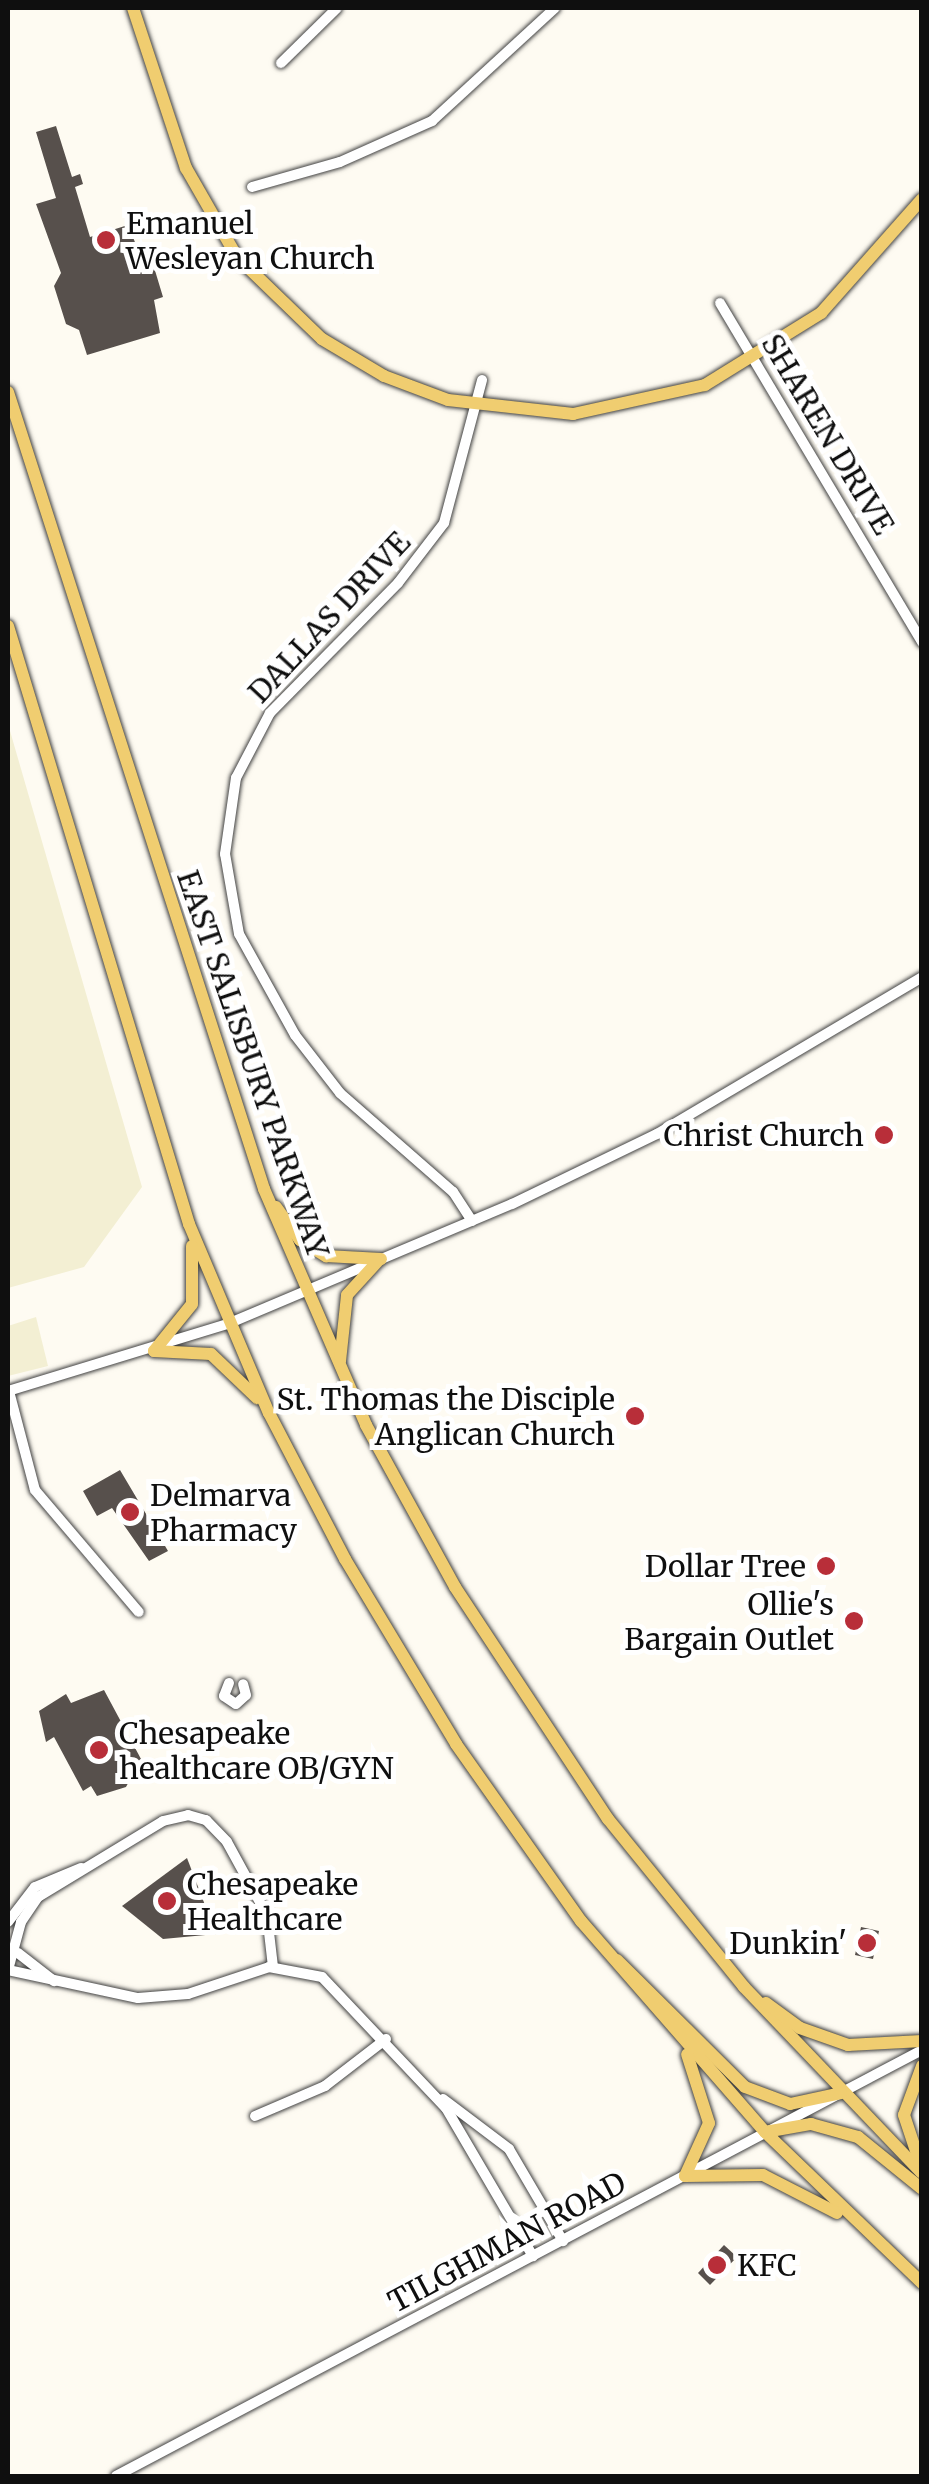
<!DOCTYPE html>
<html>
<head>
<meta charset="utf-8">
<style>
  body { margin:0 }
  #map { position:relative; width:929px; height:2484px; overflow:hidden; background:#fefbf2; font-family:Merriweather,serif }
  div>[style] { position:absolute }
  .farmland>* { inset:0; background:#f3efd3 }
  .building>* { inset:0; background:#57504c }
  .roads { filter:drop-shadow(0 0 2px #424242) drop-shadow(0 0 2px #424242) }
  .minor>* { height:10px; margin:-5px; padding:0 5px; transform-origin:5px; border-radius:5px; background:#fff }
  .major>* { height:12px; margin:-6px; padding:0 6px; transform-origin:6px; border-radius:6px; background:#f0cd70 }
  .dots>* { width:28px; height:28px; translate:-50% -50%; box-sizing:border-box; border:5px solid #fff; border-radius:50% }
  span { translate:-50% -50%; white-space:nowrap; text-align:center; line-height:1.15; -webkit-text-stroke:10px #fff; paint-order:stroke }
  .poi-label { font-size:30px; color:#0f0f0f }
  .left { translate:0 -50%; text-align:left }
  .right { translate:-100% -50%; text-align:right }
  .street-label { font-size:30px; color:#0f0f0f }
  .frame { position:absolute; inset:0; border:10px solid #0f0f0f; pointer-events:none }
</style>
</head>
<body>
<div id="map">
  <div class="farmland">
    <div style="clip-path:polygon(8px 724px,142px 1187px,84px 1267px,8px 1288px)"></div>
    <div style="clip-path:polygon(36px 1317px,48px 1366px,8px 1376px,8px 1326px)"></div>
  </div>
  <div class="building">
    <div style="clip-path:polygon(56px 126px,72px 177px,80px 174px,83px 184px,75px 187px,90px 237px,128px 225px,141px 257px,150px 254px,163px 297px,154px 300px,160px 333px,87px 355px,79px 330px,66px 324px,54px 286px,61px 273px,36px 204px,56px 198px,36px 132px)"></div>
    <div style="clip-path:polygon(120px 1470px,168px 1551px,149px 1561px,112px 1508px,97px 1516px,83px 1491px)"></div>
    <div style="clip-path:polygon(104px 1690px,141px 1759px,126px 1787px,97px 1796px,91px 1786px,83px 1791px,54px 1737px,46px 1742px,39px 1711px,66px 1694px,71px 1703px)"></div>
    <div style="clip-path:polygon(187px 1858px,216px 1934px,163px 1939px,122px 1906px)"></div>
    <div style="clip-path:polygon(861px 1927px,879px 1931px,873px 1959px,855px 1955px)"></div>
    <div style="clip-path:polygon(724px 2245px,737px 2257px,710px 2285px,698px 2273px)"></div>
  </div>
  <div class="roads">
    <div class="minor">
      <div style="left:281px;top:63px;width:78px;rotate:-44.5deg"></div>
      <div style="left:252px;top:187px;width:91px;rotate:-15.9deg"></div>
      <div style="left:340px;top:162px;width:101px;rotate:-24deg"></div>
      <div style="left:432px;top:121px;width:167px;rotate:-42.6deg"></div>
      <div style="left:720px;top:303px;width:395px;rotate:59.2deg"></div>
      <div style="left:472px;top:1221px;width:35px;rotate:-123deg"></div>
      <div style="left:453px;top:1192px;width:150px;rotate:-138.8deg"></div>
      <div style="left:340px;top:1093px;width:73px;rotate:-127.8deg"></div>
      <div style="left:295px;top:1035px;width:115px;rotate:-119deg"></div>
      <div style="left:239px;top:934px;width:81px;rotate:-99.9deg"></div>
      <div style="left:225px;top:854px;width:77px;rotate:-81.8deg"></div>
      <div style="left:236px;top:778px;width:73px;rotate:-62.4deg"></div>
      <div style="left:270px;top:713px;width:182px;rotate:-45.4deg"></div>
      <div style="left:398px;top:583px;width:76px;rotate:-52.5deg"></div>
      <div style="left:444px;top:523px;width:148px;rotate:-75.1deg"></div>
      <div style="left:8px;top:1391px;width:232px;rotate:-17deg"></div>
      <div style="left:230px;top:1323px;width:306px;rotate:-22.9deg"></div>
      <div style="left:512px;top:1204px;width:161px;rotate:-25.8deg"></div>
      <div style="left:657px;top:1134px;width:308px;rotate:-30.6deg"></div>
      <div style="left:9px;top:1391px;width:102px;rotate:75.3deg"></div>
      <div style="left:35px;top:1490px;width:160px;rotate:49.6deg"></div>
      <div style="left:229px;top:1683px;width:14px;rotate:111deg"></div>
      <div style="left:224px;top:1696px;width:14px;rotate:34deg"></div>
      <div style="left:236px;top:1704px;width:13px;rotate:-42deg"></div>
      <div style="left:246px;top:1695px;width:11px;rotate:-105deg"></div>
      <div style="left:8px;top:1922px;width:44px;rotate:-52.4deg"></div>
      <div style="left:35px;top:1887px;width:50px;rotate:-22.4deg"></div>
      <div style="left:18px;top:1953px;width:46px;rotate:37.9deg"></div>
      <div style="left:8px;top:1970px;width:133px;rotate:12.2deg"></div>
      <div style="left:138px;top:1998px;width:50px;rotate:-4.6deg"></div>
      <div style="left:188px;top:1994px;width:85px;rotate:-18.4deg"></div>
      <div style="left:269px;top:1967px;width:54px;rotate:10.7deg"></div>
      <div style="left:322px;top:1977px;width:180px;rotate:46.6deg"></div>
      <div style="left:446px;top:2108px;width:172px;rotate:59.6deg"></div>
      <div style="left:8px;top:1970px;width:50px;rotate:-74.8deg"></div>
      <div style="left:21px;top:1922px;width:30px;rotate:-56deg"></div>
      <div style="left:38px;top:1897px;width:146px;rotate:-31.3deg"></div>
      <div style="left:163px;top:1821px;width:26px;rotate:-13deg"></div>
      <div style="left:188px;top:1815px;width:19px;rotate:16deg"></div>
      <div style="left:206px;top:1820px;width:30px;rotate:46deg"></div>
      <div style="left:227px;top:1842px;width:83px;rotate:61.3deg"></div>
      <div style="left:267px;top:1915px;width:52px;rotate:83.4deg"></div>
      <div style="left:443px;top:2099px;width:83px;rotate:37.1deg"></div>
      <div style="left:509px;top:2149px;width:107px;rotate:59.6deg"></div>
      <div style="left:255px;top:2116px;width:76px;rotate:-23.2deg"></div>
      <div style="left:325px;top:2086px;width:77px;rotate:-37.6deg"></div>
      <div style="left:116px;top:2476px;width:912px;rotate:-27.86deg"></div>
    </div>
    <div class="major">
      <div style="left:133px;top:8px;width:169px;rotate:71.7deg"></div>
      <div style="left:186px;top:168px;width:103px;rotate:60.2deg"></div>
      <div style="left:237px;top:257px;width:118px;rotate:44deg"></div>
      <div style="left:322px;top:339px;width:72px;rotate:30.8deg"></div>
      <div style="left:384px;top:376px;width:68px;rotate:20.6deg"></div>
      <div style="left:448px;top:400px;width:126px;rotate:6.4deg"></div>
      <div style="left:573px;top:414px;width:135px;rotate:-12.4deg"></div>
      <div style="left:705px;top:385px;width:137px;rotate:-31.8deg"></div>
      <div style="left:821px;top:313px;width:152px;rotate:-48.5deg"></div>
      <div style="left:8px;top:392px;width:837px;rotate:72.19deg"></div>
      <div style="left:264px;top:1189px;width:257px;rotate:66.6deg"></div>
      <div style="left:366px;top:1425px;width:185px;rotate:61.2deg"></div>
      <div style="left:455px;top:1587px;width:278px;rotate:56.6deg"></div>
      <div style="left:608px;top:1819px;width:216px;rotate:51deg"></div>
      <div style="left:744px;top:1987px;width:257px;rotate:46.3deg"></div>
      <div style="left:8px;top:626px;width:625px;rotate:73.16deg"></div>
      <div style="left:189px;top:1224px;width:205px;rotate:67.1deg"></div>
      <div style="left:269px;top:1413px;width:165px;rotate:62.5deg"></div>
      <div style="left:345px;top:1559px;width:216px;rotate:59deg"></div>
      <div style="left:456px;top:1744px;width:217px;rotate:54.8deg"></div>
      <div style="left:581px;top:1921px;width:280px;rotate:48.9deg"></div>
      <div style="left:765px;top:2132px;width:218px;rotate:43.9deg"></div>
      <div style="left:276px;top:1207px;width:41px;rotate:54deg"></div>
      <div style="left:300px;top:1240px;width:31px;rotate:32deg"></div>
      <div style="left:326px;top:1256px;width:55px;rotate:3.1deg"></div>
      <div style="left:154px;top:1351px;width:60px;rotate:-51deg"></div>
      <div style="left:192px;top:1304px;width:58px;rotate:-90deg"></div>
      <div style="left:154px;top:1351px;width:57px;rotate:3deg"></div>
      <div style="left:211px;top:1354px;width:64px;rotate:43.7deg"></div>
      <div style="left:340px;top:1361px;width:66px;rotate:-83.9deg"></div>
      <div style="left:347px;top:1295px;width:47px;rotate:-47.6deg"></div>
      <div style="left:617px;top:1960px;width:180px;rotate:44.8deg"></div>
      <div style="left:745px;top:2087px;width:48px;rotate:20.7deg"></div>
      <div style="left:790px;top:2104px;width:52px;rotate:-12.2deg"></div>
      <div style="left:766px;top:2003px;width:42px;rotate:36.3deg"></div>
      <div style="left:800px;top:2028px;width:51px;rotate:19.5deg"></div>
      <div style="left:848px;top:2045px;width:74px;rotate:-3.1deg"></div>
      <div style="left:922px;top:2066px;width:52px;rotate:110.2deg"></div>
      <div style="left:904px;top:2115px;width:57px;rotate:71.6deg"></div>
      <div style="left:765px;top:2132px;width:47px;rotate:-9.9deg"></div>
      <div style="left:811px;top:2124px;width:49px;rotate:15.5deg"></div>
      <div style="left:858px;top:2137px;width:82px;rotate:39.1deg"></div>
      <div style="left:685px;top:2176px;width:78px;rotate:-0.7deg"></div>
      <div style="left:763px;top:2175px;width:83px;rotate:27.2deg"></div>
      <div style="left:685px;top:2176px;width:58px;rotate:-65.6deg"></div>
      <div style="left:709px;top:2123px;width:72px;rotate:-107.7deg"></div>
    </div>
  </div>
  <div class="dots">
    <div style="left:106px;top:240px;background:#b82e39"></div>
    <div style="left:884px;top:1135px;background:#b82e39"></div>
    <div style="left:635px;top:1416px;background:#b82e39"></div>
    <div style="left:130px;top:1512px;background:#b82e39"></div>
    <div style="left:826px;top:1566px;background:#b82e39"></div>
    <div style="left:854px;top:1621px;background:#b82e39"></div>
    <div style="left:99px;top:1750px;background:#b82e39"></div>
    <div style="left:167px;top:1901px;background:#b82e39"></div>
    <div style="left:867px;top:1943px;background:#b82e39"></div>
    <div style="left:717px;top:2265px;background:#b82e39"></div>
  </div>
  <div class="poi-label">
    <span class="left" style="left:126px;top:240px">Emanuel<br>Wesleyan Church</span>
    <span class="right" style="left:864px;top:1135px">Christ Church</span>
    <span class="right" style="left:615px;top:1416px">St. Thomas the Disciple<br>Anglican Church</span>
    <span class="left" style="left:150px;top:1512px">Delmarva<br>Pharmacy</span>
    <span class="right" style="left:806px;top:1566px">Dollar Tree</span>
    <span class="right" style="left:834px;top:1621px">Ollie's<br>Bargain Outlet</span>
    <span class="left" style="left:119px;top:1750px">Chesapeake<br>healthcare OB/GYN</span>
    <span class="left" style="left:187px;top:1901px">Chesapeake<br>Healthcare</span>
    <span class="right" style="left:847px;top:1943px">Dunkin'</span>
    <span class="left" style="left:737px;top:2265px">KFC</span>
  </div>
  <div class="street-label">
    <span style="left:828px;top:434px;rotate:59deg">SHAREN DRIVE</span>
    <span style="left:329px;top:617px;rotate:-47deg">DALLAS DRIVE</span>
    <span style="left:253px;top:1064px;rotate:71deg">EAST SALISBURY PARKWAY</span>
    <span style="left:507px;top:2242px;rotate:-28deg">TILGHMAN ROAD</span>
  </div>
  <div class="frame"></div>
</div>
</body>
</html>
